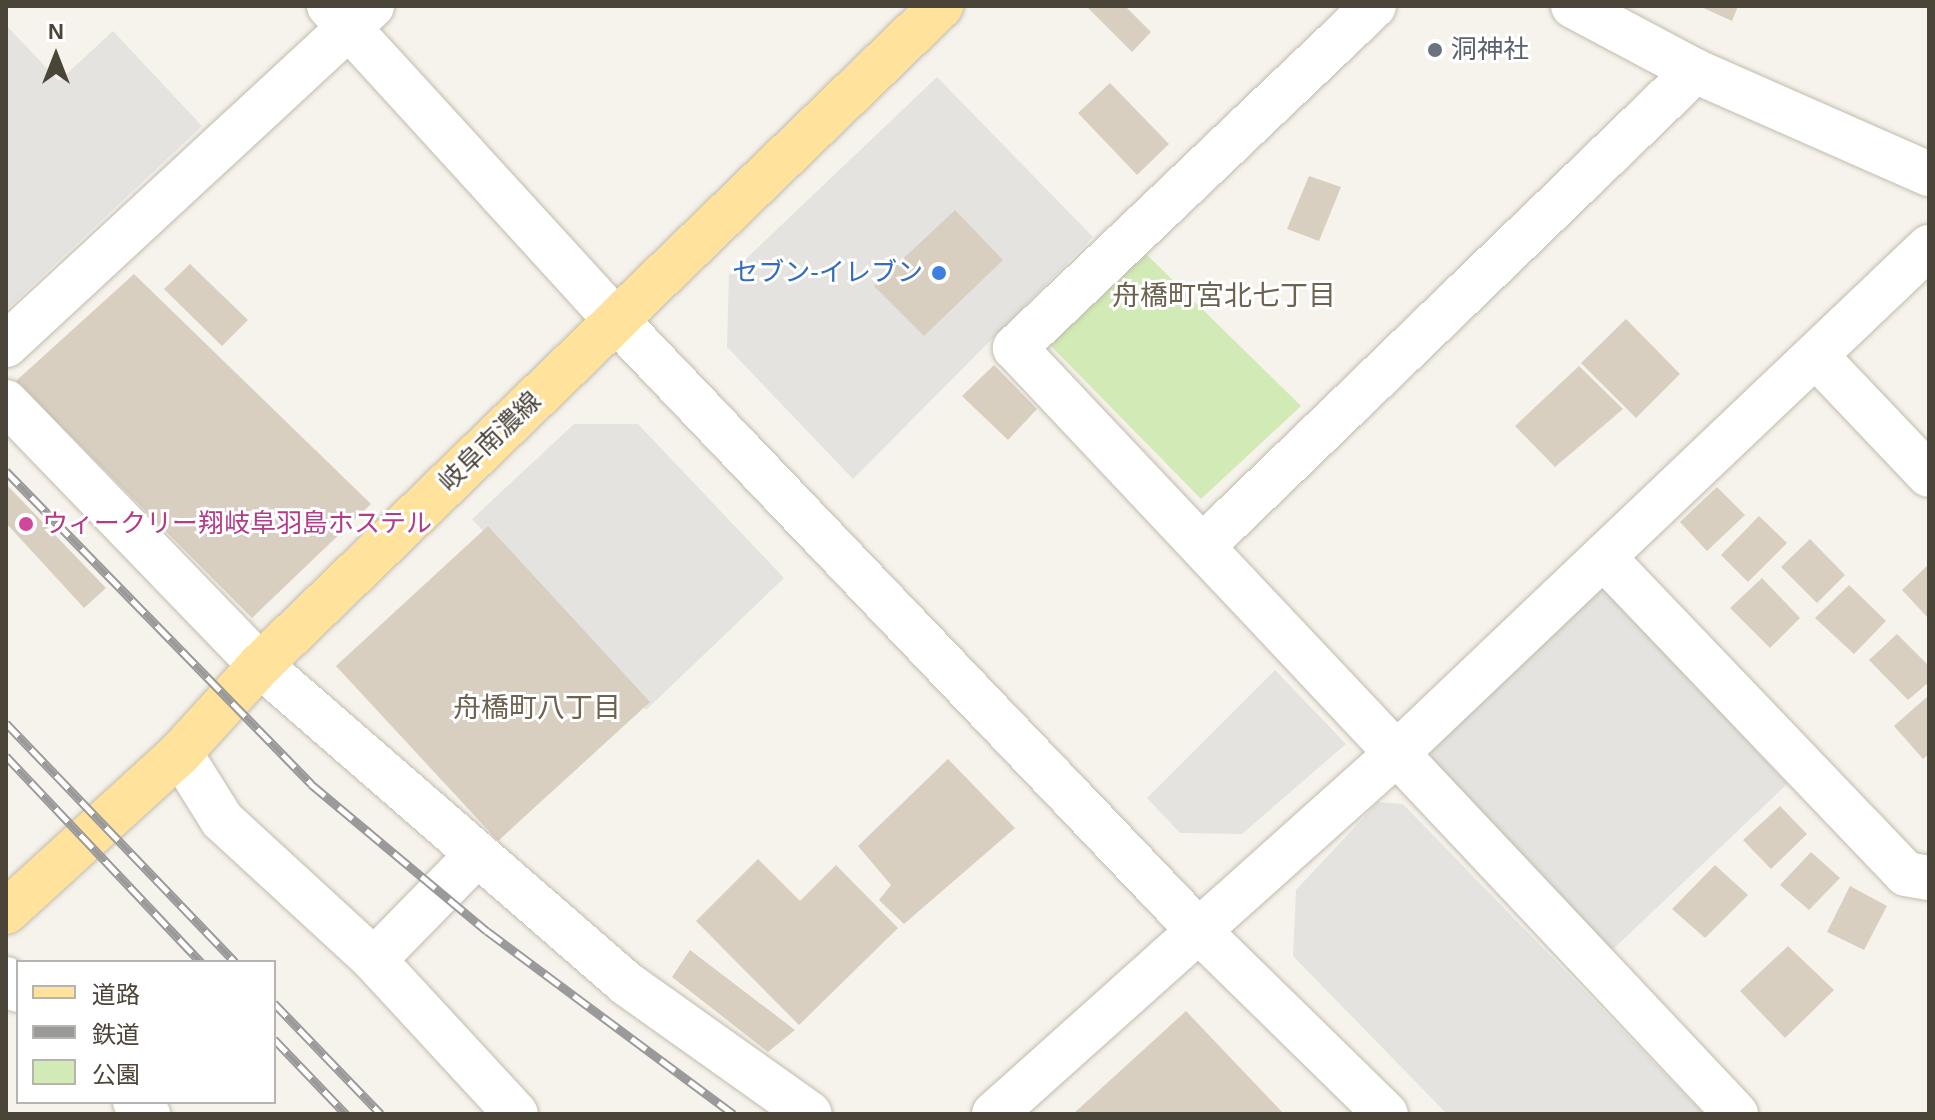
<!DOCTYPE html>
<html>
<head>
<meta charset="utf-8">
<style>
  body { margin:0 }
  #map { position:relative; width:1935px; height:1120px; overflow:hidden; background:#f6f3ec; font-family:Helvetica,"Noto Sans JP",sans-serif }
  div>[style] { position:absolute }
  .green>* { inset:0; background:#d2eab5 }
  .parking>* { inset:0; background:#e5e3e0 }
  .building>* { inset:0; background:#d8cfc1 }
  .roads { filter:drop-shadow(0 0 2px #c2bbae) drop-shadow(0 0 2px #c2bbae) }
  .minor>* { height:44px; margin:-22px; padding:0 22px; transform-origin:22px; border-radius:22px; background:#fff }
  .major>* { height:44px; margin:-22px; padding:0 22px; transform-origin:22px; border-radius:22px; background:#ffe39c }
  .rail>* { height:9px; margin-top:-4.5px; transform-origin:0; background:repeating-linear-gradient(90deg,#fff 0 18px,#9a9a9a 0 36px); box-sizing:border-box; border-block:2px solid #9a9a9a }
  .dots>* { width:22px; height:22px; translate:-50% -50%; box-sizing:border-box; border:4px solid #fff; border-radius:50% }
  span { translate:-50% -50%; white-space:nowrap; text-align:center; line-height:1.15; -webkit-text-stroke:6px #fff; paint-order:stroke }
  .worship-label { font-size:26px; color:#5b616d }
  .left { translate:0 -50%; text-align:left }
  .shop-label { font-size:26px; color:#366cbe }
  .right { translate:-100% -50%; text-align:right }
  .street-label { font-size:26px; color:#4b4439 }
  .hotel-label { font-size:26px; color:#b23c85 }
  .neighbourhood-label { font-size:28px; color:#6e6250 }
  .frame { position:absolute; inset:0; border:8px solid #4b4439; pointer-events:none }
  .legend { position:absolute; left:16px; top:960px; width:260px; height:144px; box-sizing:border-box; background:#fff; border:2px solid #b7b4b0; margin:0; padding:10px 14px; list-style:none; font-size:24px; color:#4b4439 }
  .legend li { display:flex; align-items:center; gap:16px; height:40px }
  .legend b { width:40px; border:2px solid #b7b4b0 }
  .north { position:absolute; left:16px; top:16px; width:80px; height:80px; -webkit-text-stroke:6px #fff; paint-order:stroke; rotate:0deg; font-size:22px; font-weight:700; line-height:32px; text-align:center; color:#4b4439 }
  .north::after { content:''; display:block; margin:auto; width:28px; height:36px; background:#4b4439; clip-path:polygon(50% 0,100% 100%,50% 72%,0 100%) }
</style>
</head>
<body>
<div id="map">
  <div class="green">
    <div style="clip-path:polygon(1143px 251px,1301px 406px,1201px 499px,1047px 342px)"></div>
  </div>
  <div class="parking">
    <div style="clip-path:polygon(6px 25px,59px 81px,113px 31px,202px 126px,6px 310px)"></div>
    <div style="clip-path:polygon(937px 77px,1093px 237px,853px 479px,727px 347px,729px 275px)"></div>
    <div style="clip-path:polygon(574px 424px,638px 424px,784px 578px,646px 710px,472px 519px)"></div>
    <div style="clip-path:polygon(1590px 590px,1608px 591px,1787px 784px,1609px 953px,1432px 770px,1432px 749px)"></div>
    <div style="clip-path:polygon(1275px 670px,1346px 744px,1242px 834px,1180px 833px,1147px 798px)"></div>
    <div style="clip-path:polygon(1378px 802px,1403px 804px,1704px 1114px,1447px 1114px,1293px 956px,1296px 890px)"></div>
  </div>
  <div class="building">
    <div style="clip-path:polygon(1086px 6px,1125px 6px,1151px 32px,1132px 52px)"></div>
    <div style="clip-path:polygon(1699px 6px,1738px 6px,1732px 21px)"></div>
    <div style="clip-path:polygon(1110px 83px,1169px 144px,1137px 175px,1078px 113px)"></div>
    <div style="clip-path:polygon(1309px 176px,1341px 187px,1319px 241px,1287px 229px)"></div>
    <div style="clip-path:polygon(955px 210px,1003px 260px,924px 336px,874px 286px)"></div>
    <div style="clip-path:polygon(190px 264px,248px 320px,222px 346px,164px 289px)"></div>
    <div style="clip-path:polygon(134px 274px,371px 504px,252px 618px,16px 381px)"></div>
    <div style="clip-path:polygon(1626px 319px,1680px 374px,1636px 418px,1581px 363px)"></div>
    <div style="clip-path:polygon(994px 365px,1037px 409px,1008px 440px,962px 396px)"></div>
    <div style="clip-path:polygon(1579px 366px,1623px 409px,1555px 467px,1515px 426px)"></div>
    <div style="clip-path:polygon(6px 484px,106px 588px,84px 608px,6px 523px)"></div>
    <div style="clip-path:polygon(1717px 487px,1745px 515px,1707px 551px,1680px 522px)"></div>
    <div style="clip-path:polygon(1759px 516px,1787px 543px,1748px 582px,1721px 555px)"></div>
    <div style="clip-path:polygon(488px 526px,650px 702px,498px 841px,336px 666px)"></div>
    <div style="clip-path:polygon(1810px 539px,1845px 575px,1817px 603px,1781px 567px)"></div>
    <div style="clip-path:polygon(1929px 564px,1929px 619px,1902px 590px)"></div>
    <div style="clip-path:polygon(1762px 578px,1800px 618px,1770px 648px,1730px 608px)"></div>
    <div style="clip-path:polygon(1849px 585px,1886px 621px,1854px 654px,1815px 618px)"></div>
    <div style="clip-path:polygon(1897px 634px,1929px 666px,1929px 682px,1908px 700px,1869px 660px)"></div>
    <div style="clip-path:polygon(1929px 695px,1929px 754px,1923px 759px,1894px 726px)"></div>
    <div style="clip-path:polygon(948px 759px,1015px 828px,904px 924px,879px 900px,891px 885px,858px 846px)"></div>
    <div style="clip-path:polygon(1780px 806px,1807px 834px,1771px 869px,1743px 840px)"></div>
    <div style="clip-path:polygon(1811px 852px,1840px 878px,1809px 910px,1780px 885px)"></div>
    <div style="clip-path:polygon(758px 859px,800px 901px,836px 865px,898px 928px,799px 1025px,696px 921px)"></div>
    <div style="clip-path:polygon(1715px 865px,1748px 895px,1705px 938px,1672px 909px)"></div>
    <div style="clip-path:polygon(1850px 886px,1887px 906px,1864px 950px,1827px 932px)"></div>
    <div style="clip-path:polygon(1788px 946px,1834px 990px,1785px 1038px,1740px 991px)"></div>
    <div style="clip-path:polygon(690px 950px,795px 1030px,768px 1052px,672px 977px)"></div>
    <div style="clip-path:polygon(1186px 1011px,1284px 1114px,1073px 1114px)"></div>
  </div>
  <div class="roads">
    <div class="minor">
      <div style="left:329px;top:6px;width:425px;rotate:47.6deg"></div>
      <div style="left:616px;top:320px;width:843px;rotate:46.35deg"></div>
      <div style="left:1198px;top:930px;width:263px;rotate:44.4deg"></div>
      <div style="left:1374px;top:6px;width:496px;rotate:136.4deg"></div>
      <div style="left:1015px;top:348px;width:1052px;rotate:46.73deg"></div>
      <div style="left:1573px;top:6px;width:138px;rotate:28deg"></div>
      <div style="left:1695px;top:71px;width:256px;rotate:23.8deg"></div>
      <div style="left:6px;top:345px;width:499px;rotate:-42.8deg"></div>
      <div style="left:1816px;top:356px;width:164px;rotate:46.5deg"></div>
      <div style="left:6px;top:402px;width:366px;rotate:46deg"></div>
      <div style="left:260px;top:665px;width:486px;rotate:41deg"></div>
      <div style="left:627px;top:984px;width:224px;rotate:35.4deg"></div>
      <div style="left:1203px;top:546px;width:684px;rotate:-43.99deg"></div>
      <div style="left:1605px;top:559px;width:436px;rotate:46.3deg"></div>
      <div style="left:1906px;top:874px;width:23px;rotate:10deg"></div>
      <div style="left:180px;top:753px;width:79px;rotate:57.9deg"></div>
      <div style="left:222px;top:820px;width:207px;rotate:42.6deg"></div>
      <div style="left:374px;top:960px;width:209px;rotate:47.3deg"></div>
      <div style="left:374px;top:960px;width:147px;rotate:-45.6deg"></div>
      <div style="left:6px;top:979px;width:16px;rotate:43deg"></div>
      <div style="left:135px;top:1102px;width:18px;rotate:43deg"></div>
      <div style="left:994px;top:1114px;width:541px;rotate:-41.85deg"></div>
      <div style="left:1397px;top:753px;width:734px;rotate:-43.57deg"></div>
    </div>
    <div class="major">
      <div style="left:6px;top:912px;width:236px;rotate:-42.4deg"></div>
      <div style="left:180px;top:753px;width:119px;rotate:-47.7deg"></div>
      <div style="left:260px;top:665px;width:948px;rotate:-44.06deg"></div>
    </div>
  </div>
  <div class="rail">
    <div style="left:6px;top:471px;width:437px;rotate:45.7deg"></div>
    <div style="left:311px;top:784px;width:229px;rotate:39.9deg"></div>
    <div style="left:487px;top:931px;width:307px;rotate:36.6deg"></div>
    <div style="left:6px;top:723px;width:331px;rotate:46.2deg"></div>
    <div style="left:6px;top:756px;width:284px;rotate:46.6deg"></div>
    <div style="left:274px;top:1003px;width:154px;rotate:46.1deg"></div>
    <div style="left:274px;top:1039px;width:104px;rotate:46.2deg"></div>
  </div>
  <div class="dots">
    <div style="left:1435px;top:50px;background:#6b7280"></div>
    <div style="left:939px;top:273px;background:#3f7fe0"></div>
    <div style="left:26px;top:524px;background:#d1479c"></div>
  </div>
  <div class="worship-label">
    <span class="left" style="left:1451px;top:50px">洞神社</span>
  </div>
  <div class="shop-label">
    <span class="right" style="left:923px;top:273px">セブン-イレブン</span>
  </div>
  <div class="street-label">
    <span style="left:490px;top:442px;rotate:-44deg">岐阜南濃線</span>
  </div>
  <div class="hotel-label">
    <span class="left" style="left:42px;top:524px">ウィークリー翔岐阜羽島ホステル</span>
  </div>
  <div class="neighbourhood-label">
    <span style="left:1224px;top:296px">舟橋町宮北七丁目</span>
    <span style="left:537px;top:708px">舟橋町八丁目</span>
  </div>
  <div class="frame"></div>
  <ul class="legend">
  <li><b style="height:10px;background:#ffe39c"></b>道路</li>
  <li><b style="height:10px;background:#9a9a9a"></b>鉄道</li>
  <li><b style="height:22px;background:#d2eab5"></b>公園</li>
  </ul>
  <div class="north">N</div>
</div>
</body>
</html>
